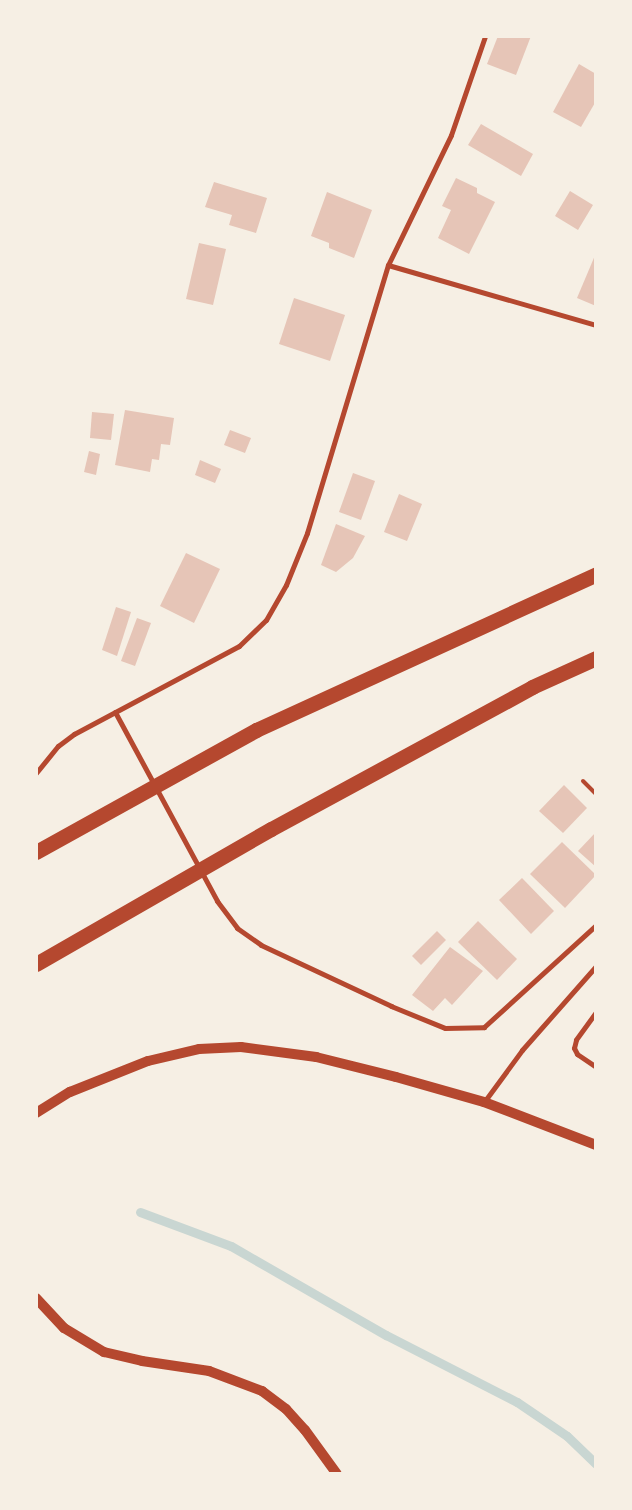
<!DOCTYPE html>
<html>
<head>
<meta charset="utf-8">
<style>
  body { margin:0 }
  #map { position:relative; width:632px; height:1510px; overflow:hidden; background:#f6efe4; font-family:Raleway,sans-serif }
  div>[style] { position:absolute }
  .stream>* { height:9px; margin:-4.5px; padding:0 4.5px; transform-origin:4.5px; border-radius:4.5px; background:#c9d6d2 }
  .building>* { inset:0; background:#e6c5b7 }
  .service>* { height:4px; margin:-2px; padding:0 2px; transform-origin:2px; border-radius:2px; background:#b5482f }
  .minor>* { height:5px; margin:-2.5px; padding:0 2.5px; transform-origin:2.5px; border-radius:2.5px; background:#b5482f }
  .secondary>* { height:10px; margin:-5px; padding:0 5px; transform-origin:5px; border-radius:5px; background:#b5482f }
  .motorway>* { height:15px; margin:-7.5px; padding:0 7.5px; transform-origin:7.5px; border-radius:7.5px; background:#b5482f }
  span { translate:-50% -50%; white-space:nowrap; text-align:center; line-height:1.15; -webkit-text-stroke:4.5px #f6efe4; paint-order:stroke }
  .frame { position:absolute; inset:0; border:38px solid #f6efe4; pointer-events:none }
</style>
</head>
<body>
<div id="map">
  <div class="stream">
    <div style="left:140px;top:1212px;width:97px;rotate:20.5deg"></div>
    <div style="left:231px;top:1246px;width:179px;rotate:29.9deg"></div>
    <div style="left:386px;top:1335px;width:147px;rotate:27.1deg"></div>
    <div style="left:517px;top:1402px;width:60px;rotate:34.2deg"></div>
    <div style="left:567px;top:1436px;width:40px;rotate:44deg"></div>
  </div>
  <div class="building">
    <div style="clip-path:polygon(498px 36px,531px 36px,516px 75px,487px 64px)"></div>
    <div style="clip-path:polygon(579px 64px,596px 74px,596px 101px,581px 127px,553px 112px)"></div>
    <div style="clip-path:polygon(481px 124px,533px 154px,521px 176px,468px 145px)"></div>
    <div style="clip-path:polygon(456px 178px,477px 188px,477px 193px,495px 202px,469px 254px,438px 238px,451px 210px,442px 206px)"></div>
    <div style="clip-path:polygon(214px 182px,267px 198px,256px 233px,229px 225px,232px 215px,205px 207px)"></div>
    <div style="clip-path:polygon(570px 191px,593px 205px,578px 230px,555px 216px)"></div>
    <div style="clip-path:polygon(327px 192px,372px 210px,354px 258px,329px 248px,329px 243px,311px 236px)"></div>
    <div style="clip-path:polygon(199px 243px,226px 249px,213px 305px,186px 299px)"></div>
    <div style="clip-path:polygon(596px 253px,596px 306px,577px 298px)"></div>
    <div style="clip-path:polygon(294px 298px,345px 315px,330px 361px,279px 344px)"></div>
    <div style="clip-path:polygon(125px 410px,174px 418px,170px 445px,161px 444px,159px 460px,152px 459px,150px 472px,115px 465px)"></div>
    <div style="clip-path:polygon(92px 412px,114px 414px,111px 440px,90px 438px)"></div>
    <div style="clip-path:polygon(230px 430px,251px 438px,245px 453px,224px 445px)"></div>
    <div style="clip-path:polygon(89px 451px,100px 454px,96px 475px,84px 472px)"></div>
    <div style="clip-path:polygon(200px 460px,221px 469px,215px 483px,195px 475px)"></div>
    <div style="clip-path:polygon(353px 473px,375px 481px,361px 520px,339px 512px)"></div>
    <div style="clip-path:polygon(399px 494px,422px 504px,407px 541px,384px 532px)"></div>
    <div style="clip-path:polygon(336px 524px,365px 536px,353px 558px,336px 572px,321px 565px)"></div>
    <div style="clip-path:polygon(186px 553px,220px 569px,194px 623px,160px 606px)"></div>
    <div style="clip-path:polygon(116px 607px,131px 612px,117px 656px,102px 650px)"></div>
    <div style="clip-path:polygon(137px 618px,151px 623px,135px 666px,121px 661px)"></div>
    <div style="clip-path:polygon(564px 785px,587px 808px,563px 833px,539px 811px)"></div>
    <div style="clip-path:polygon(596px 832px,596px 867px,578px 851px)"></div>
    <div style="clip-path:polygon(562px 842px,596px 875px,565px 908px,530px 874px)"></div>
    <div style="clip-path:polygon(522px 878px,554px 911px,531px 934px,499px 900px)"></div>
    <div style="clip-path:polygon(478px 921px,517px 959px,497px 980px,458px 942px)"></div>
    <div style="clip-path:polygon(437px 931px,446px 940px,421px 965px,412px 956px)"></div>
    <div style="clip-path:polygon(450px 947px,483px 971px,452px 1005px,445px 998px,433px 1011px,412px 995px)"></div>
  </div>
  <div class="service">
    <div style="left:583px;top:781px;width:18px;rotate:45deg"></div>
  </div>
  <div class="minor">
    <div style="left:388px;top:265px;width:216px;rotate:16.1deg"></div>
    <div style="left:115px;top:712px;width:215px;rotate:61.6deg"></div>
    <div style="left:217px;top:901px;width:34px;rotate:53deg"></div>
    <div style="left:237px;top:928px;width:29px;rotate:35deg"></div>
    <div style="left:261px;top:945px;width:144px;rotate:25.1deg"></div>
    <div style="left:391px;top:1006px;width:58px;rotate:22.2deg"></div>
    <div style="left:445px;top:1028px;width:39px;rotate:-1deg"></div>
    <div style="left:484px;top:1027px;width:151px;rotate:-42.3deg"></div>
    <div style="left:36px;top:773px;width:35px;rotate:-51deg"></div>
    <div style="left:58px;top:746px;width:20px;rotate:-37deg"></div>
    <div style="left:74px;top:734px;width:187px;rotate:-28.1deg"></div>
    <div style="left:239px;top:646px;width:37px;rotate:-44deg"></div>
    <div style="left:266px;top:620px;width:40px;rotate:-60.3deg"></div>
    <div style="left:286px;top:585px;width:56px;rotate:-68deg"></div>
    <div style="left:307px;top:533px;width:280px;rotate:-73.2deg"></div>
    <div style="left:388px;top:265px;width:144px;rotate:-64.1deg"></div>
    <div style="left:451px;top:135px;width:105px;rotate:-71deg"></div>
    <div style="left:596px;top:1012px;width:34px;rotate:126deg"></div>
    <div style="left:576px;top:1040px;width:8px;rotate:104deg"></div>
    <div style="left:574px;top:1048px;width:7px;rotate:63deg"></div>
    <div style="left:577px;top:1054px;width:23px;rotate:34deg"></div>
    <div style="left:484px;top:1102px;width:64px;rotate:-53.8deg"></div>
    <div style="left:522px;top:1050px;width:112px;rotate:-48.6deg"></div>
  </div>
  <div class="secondary">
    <div style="left:36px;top:1113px;width:40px;rotate:-32deg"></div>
    <div style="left:70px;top:1092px;width:84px;rotate:-21.7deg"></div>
    <div style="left:148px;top:1061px;width:52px;rotate:-13.2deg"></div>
    <div style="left:199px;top:1049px;width:42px;rotate:-2.7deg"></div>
    <div style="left:241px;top:1047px;width:76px;rotate:7.6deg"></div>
    <div style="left:316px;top:1057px;width:82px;rotate:14deg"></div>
    <div style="left:396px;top:1077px;width:91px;rotate:15.9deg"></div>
    <div style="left:484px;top:1102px;width:120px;rotate:21deg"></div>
    <div style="left:36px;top:1298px;width:41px;rotate:47deg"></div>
    <div style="left:64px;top:1328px;width:47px;rotate:31deg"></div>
    <div style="left:104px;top:1352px;width:39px;rotate:13deg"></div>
    <div style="left:142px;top:1361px;width:68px;rotate:8.5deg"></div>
    <div style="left:209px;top:1371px;width:57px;rotate:20.7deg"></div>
    <div style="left:262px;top:1391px;width:30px;rotate:37deg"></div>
    <div style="left:286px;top:1409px;width:28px;rotate:48deg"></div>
    <div style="left:305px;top:1430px;width:54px;rotate:54deg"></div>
  </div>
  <div class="motorway">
    <div style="left:36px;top:852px;width:252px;rotate:-29deg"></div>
    <div style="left:256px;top:730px;width:374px;rotate:-24.6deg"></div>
    <div style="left:36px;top:964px;width:271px;rotate:-29.9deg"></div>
    <div style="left:271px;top:829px;width:297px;rotate:-28.5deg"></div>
    <div style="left:532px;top:687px;width:70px;rotate:-24.4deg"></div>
  </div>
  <div class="frame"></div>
</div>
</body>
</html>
